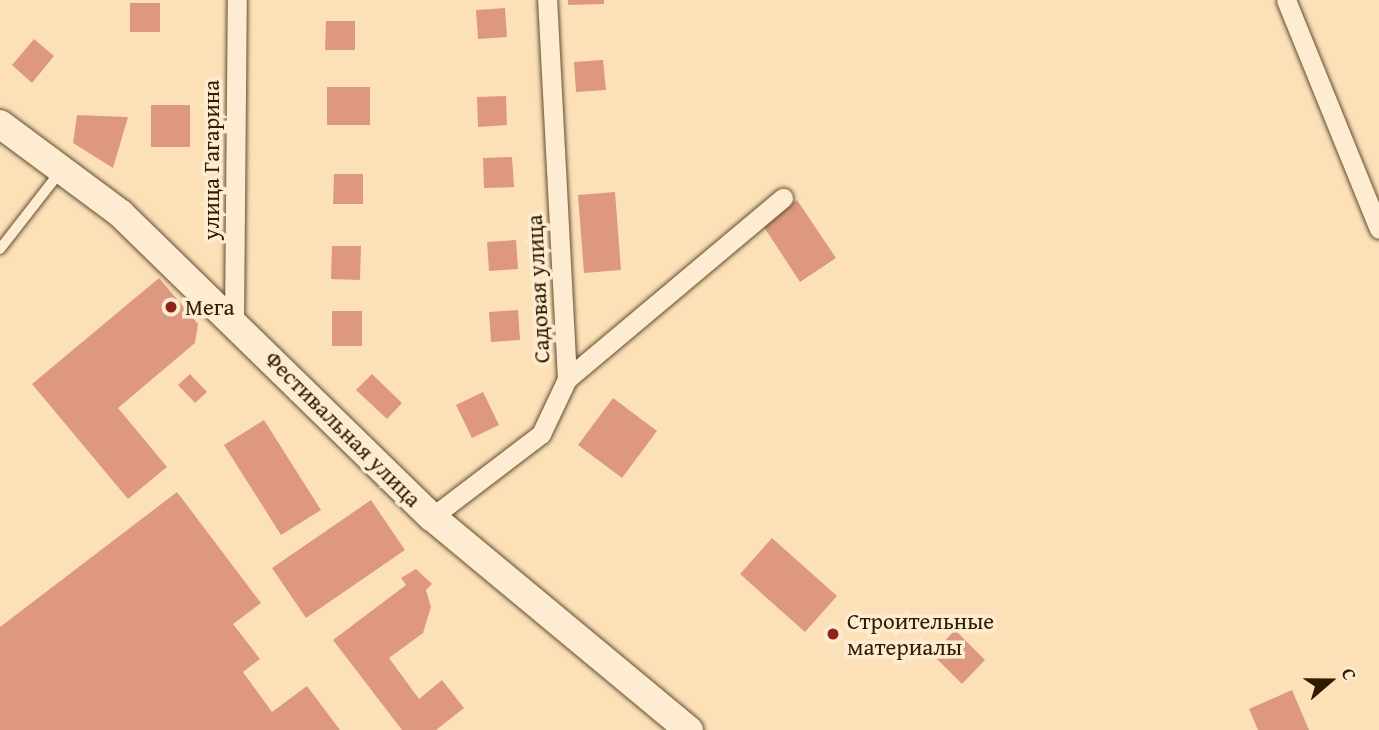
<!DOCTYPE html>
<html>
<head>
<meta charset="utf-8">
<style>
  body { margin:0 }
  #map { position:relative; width:1379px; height:730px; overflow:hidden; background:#fce1b8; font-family:"Gentium Book Plus",serif }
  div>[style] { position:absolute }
  .building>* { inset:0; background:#de9880 }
  .roads { filter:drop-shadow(0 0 2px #634d2e) drop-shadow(0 0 2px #634d2e) }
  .lane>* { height:10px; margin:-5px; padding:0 5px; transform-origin:5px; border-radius:5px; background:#fdecd1 }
  .street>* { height:19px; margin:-9.5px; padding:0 9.5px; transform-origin:9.5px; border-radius:9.5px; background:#fdecd1 }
  .secondary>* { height:28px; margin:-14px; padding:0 14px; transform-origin:14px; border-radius:14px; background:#fdecd1 }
  .dots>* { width:19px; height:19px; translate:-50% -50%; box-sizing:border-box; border:4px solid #fdecd1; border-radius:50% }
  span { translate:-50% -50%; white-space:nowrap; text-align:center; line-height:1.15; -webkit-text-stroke:7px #fdecd1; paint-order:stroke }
  .street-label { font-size:23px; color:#301c00 }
  .poi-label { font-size:23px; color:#301c00 }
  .left { translate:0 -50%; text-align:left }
  .north { position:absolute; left:1295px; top:646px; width:70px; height:70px; -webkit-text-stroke:5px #fdecd1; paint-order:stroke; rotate:70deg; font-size:19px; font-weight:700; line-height:28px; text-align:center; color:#301c00 }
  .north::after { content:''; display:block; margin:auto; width:24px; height:32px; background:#301c00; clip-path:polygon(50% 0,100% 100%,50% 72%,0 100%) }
</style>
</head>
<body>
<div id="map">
  <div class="building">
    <div style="clip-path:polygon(568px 0,604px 0,604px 4px,568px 5px)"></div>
    <div style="clip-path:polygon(130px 3px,160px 3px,160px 32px,130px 32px)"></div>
    <div style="clip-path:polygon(505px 8px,507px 37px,478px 39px,476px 10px)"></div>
    <div style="clip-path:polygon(326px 21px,355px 21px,355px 50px,325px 50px)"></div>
    <div style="clip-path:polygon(34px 39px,54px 56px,32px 83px,12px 65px)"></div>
    <div style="clip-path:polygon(603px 60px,606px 90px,576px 92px,574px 62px)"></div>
    <div style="clip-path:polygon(327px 87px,370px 87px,370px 125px,327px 125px)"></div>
    <div style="clip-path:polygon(506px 96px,507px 125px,478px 127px,477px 97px)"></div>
    <div style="clip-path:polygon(151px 105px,190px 105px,190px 147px,151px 147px)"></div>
    <div style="clip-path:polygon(77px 115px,128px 117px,113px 168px,73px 143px)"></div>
    <div style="clip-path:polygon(512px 157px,514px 187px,484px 188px,483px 158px)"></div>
    <div style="clip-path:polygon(334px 174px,363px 174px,363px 204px,333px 204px)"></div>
    <div style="clip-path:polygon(615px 192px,621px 270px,584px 273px,578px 195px)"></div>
    <div style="clip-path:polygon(797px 200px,836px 258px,800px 282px,762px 224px)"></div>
    <div style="clip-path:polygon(516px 240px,518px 269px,489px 271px,487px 242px)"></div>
    <div style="clip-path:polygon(332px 246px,361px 246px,360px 280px,331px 279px)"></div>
    <div style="clip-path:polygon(159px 278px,198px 324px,195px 343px,118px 408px,167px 467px,128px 499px,32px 384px)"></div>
    <div style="clip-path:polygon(518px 310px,520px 340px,491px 342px,489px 312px)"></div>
    <div style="clip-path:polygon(332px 311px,362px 311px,362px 346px,332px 346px)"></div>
    <div style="clip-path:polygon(190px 374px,207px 392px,195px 403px,178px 385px)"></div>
    <div style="clip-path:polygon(372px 374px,402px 403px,387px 419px,356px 390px)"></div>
    <div style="clip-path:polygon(483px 392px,499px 425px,472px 438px,456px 405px)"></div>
    <div style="clip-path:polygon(613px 398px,657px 431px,622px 478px,578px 445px)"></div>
    <div style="clip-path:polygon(264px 420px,321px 510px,281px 535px,224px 445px)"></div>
    <div style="clip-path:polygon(177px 492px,261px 603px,233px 624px,260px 659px,243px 672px,272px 712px,307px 686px,340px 730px,0 730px,0 627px)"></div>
    <div style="clip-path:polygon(371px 500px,405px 550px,306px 618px,272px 568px)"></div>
    <div style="clip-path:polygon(772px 538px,837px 596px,805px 632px,740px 574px)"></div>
    <div style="clip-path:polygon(416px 569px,432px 584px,426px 590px,431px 607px,423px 633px,389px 658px,419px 699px,442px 680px,464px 708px,436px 730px,402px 730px,333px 640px,406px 585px,401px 578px)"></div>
    <div style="clip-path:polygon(955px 630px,985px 660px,962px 684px,932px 654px)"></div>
    <div style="clip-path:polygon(1292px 690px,1309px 730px,1258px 730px,1249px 709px)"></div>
  </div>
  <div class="roads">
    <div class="lane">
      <div style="left:0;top:249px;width:98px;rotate:-52.1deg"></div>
    </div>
    <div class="street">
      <div style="left:1286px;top:0;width:247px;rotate:67.9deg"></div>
      <div style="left:234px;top:321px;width:321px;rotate:-89.5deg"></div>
      <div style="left:567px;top:379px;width:282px;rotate:-40deg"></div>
      <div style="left:432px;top:517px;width:137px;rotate:-37.3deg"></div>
      <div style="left:541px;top:434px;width:61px;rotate:-64.7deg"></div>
      <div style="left:567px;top:379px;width:380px;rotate:-93deg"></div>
    </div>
    <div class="secondary">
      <div style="left:0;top:124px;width:151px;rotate:36.6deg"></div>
      <div style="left:121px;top:214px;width:434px;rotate:44.3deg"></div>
      <div style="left:432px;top:517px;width:334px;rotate:39.7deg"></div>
    </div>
  </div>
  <div class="dots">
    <div style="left:171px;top:307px;background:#8f2418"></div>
    <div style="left:833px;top:634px;background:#8f2418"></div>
  </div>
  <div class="street-label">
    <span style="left:211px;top:160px;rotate:-90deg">улица Гагарина</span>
    <span style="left:538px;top:289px;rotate:-93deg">Садовая улица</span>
    <span style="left:343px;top:429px;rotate:45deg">Фестивальная улица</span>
  </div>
  <div class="poi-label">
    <span class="left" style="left:185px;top:307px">Мега</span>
    <span class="left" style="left:847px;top:634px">Строительные<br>материалы</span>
  </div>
  <div class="north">С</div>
</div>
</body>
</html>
